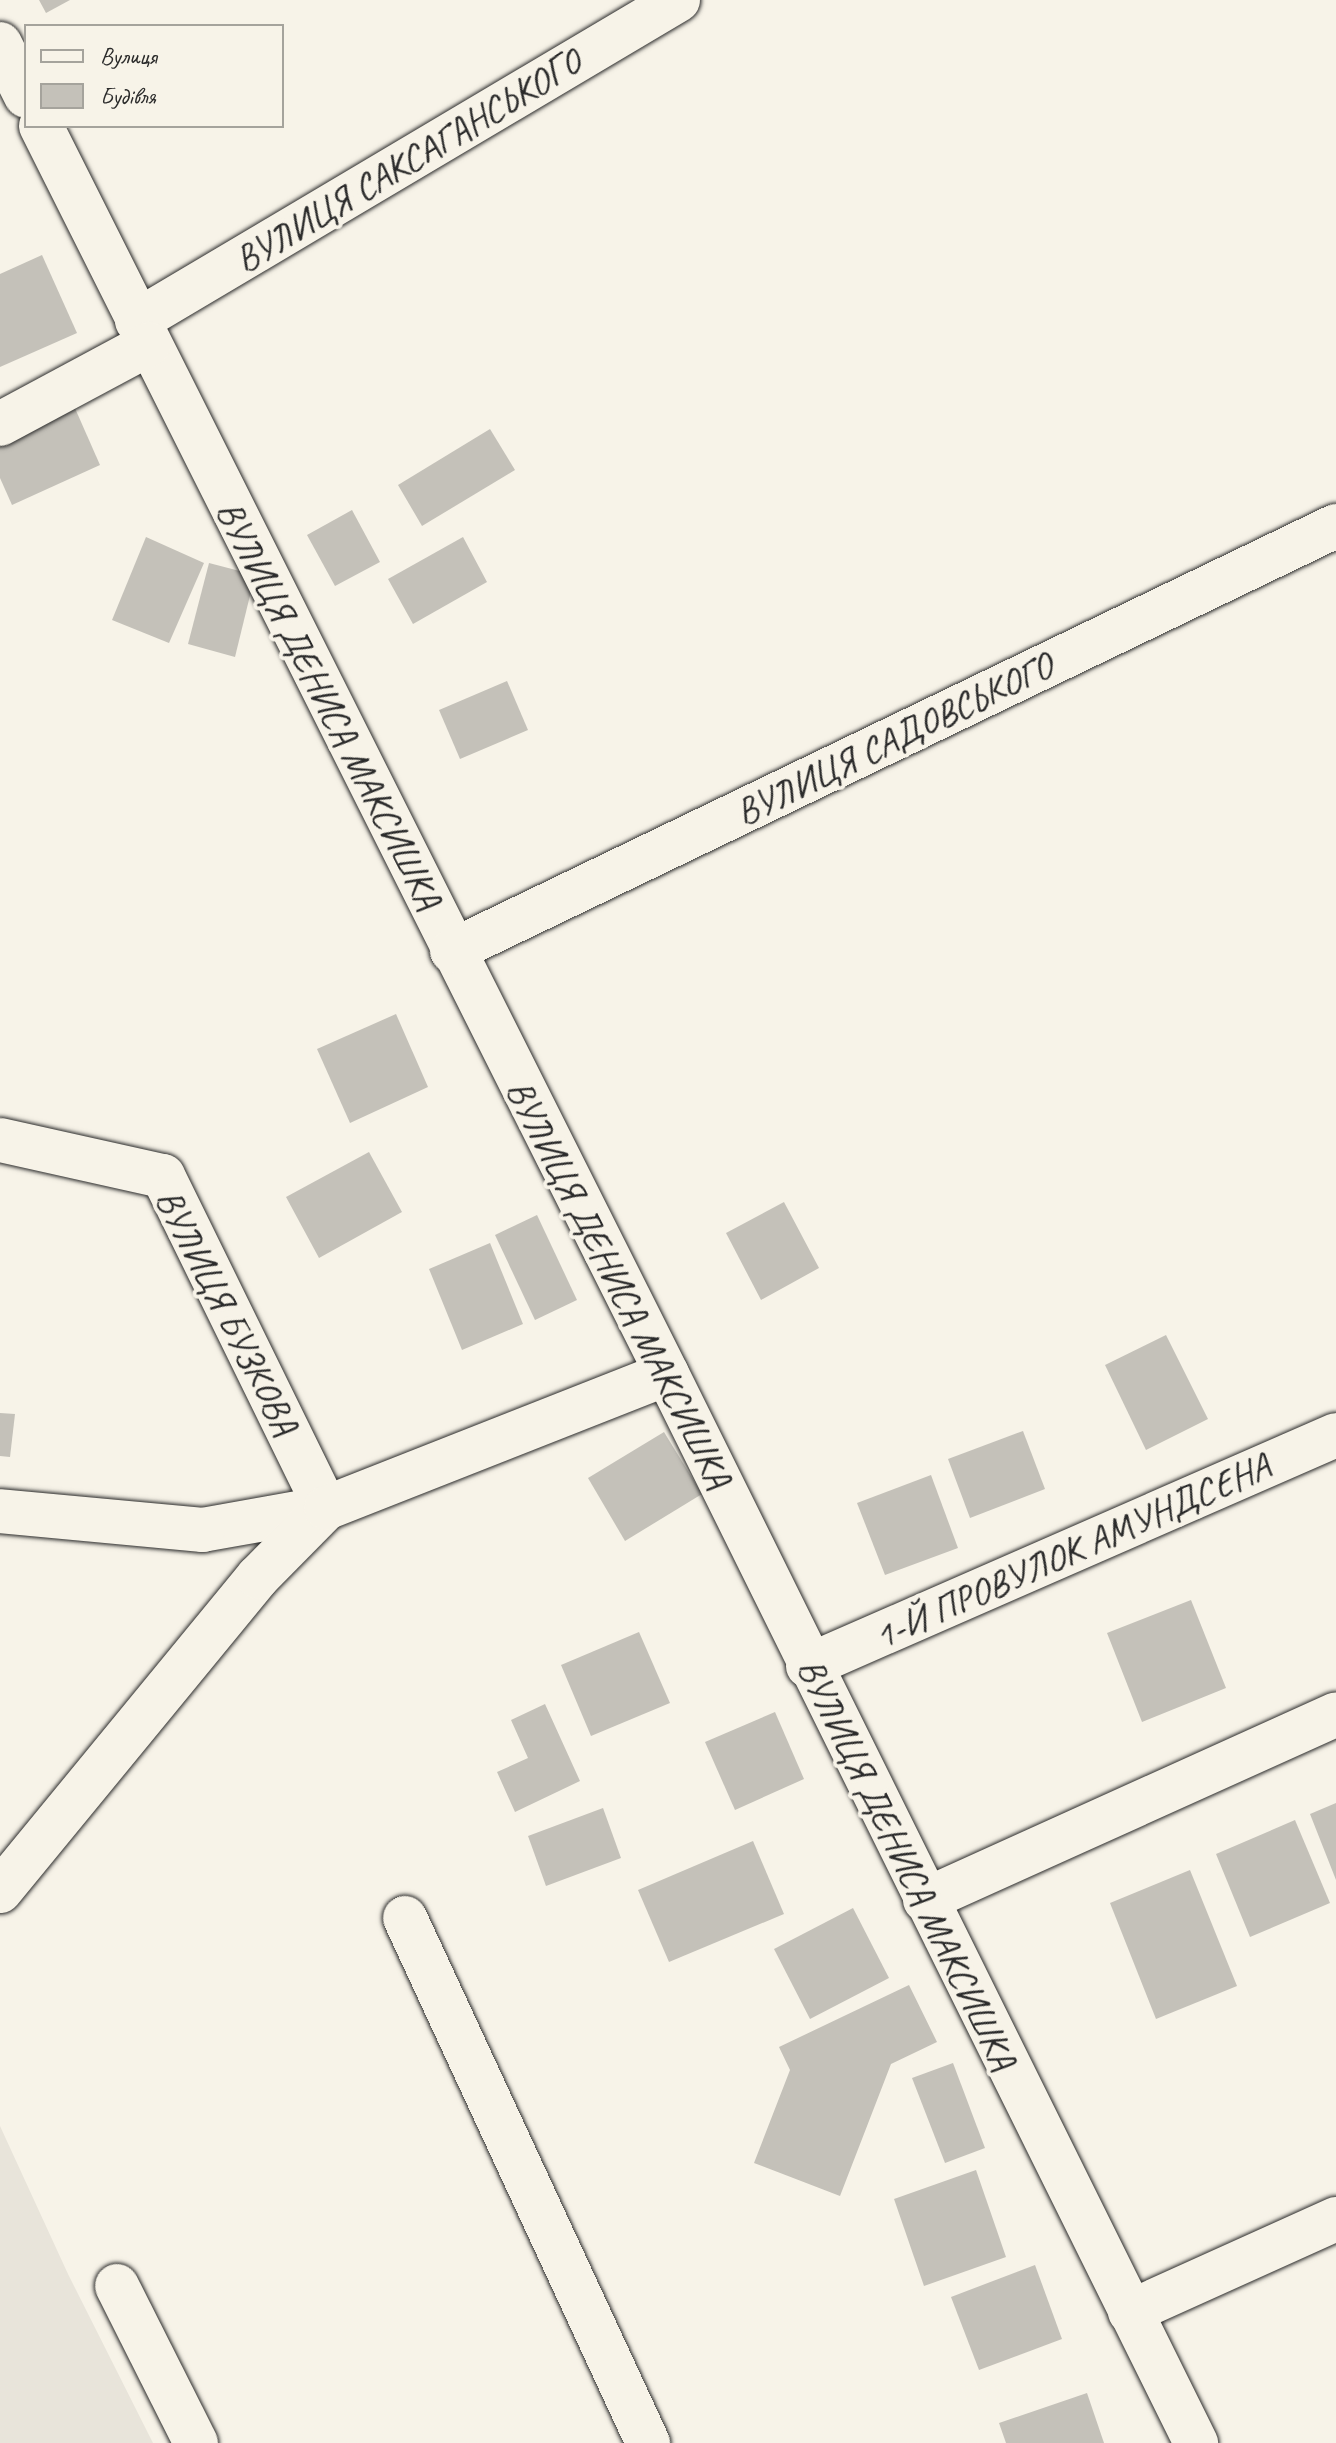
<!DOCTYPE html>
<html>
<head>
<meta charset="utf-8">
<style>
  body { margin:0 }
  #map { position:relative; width:1336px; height:2443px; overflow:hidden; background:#f7f3e8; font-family:Caveat,sans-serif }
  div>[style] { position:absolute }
  .built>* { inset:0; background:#e8e4da }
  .building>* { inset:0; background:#c4c1b9 }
  .roads { filter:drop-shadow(0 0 2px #2b2b2b) drop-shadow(0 0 2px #2b2b2b) }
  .minor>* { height:44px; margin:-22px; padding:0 22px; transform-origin:22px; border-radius:22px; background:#f7f3e8 }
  span { translate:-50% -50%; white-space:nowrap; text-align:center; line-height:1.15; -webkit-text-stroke:8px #f7f3e8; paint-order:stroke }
  .street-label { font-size:38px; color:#2b2b2b }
  .legend { position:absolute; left:24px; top:24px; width:260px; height:104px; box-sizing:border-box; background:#f7f3e8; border:2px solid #a5a39c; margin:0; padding:10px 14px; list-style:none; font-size:24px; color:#2b2b2b }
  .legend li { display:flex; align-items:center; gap:16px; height:40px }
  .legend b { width:40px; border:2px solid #a5a39c }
</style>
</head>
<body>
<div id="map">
  <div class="built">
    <div style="clip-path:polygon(0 2126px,68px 2274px,153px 2443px,0 2443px)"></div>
  </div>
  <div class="building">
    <div style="clip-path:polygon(39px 0,70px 0,46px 13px)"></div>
    <div style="clip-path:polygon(42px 255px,77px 333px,0 367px,0 274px)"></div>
    <div style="clip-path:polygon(74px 406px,100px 465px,12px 505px,0 478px,0 439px)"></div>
    <div style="clip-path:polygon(490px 429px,515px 470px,422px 526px,398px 485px)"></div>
    <div style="clip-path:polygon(352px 510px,380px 562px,335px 586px,307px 535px)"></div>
    <div style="clip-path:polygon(146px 537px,204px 563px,169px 643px,112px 620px)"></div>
    <div style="clip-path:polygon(463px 537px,487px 582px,413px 624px,388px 579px)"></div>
    <div style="clip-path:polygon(209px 563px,255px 575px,235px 657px,188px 644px)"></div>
    <div style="clip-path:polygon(507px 681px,528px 730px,460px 759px,439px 710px)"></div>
    <div style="clip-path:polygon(396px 1014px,428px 1087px,350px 1123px,317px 1049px)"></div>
    <div style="clip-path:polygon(369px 1152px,402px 1212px,319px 1258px,286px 1197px)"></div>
    <div style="clip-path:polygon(784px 1202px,819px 1268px,761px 1300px,726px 1233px)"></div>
    <div style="clip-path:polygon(537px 1215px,577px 1300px,535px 1320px,495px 1235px)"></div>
    <div style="clip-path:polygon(490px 1243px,523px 1324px,462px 1350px,429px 1269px)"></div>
    <div style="clip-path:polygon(1166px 1335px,1208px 1419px,1146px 1450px,1105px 1365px)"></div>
    <div style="clip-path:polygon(0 1413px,15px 1414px,10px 1457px,0 1456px)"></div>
    <div style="clip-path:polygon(1023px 1431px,1045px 1489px,970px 1518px,948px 1459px)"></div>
    <div style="clip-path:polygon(664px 1432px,702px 1494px,625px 1541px,588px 1478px)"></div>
    <div style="clip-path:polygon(931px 1475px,958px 1548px,885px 1575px,857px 1503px)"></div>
    <div style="clip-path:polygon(1191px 1600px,1226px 1688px,1142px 1722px,1107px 1633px)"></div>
    <div style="clip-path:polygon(639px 1632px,670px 1703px,591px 1736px,561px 1665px)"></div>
    <div style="clip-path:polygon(545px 1704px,580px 1781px,515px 1812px,497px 1772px,528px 1758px,511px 1720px)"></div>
    <div style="clip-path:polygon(775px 1712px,804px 1779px,735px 1810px,705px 1742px)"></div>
    <div style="clip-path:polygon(1336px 1803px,1336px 1880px,1310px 1814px)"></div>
    <div style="clip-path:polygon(603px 1808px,621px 1858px,546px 1886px,528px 1836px)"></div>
    <div style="clip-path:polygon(1295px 1820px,1330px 1903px,1250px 1937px,1216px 1854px)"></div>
    <div style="clip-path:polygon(753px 1841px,784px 1914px,669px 1962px,638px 1890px)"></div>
    <div style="clip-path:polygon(1190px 1870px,1237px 1986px,1156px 2019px,1110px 1903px)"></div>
    <div style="clip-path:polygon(853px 1908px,889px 1978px,810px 2019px,774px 1949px)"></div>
    <div style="clip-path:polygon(909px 1985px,937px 2042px,891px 2064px,840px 2196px,754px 2163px,790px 2070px,779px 2047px)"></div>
    <div style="clip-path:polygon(953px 2063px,985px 2148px,945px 2163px,912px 2078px)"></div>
    <div style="clip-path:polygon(976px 2170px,1006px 2257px,924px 2286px,894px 2199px)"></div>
    <div style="clip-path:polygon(1035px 2265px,1062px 2339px,979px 2370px,951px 2297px)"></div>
    <div style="clip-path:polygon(1087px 2393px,1104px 2443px,1006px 2443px,999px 2423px)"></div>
  </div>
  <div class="roads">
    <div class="minor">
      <div style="left:0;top:44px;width:58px;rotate:63.4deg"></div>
      <div style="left:41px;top:126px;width:1396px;rotate:63.36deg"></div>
      <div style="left:667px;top:1374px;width:1193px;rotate:63.67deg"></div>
      <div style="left:137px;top:321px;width:629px;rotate:-30.68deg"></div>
      <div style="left:0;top:424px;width:169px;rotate:-28.2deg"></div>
      <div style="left:452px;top:951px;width:981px;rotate:-25.68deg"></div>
      <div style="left:0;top:1140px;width:167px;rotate:12.5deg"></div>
      <div style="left:163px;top:1176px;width:370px;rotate:63.9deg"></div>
      <div style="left:326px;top:1508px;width:125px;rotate:169.9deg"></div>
      <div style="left:203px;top:1530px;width:204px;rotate:-174.7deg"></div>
      <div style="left:808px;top:1666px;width:576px;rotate:-23.63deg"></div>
      <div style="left:0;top:1891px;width:406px;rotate:-50.6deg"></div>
      <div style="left:258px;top:1577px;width:97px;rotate:-45.4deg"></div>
      <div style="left:326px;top:1508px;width:366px;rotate:-21.5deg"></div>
      <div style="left:925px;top:1900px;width:451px;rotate:-24.3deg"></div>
      <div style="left:405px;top:1918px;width:579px;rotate:65.16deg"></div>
      <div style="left:117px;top:2286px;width:176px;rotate:63.3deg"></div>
      <div style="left:1130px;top:2312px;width:226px;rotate:-24.3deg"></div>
    </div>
  </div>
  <div class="street-label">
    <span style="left:408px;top:161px;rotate:-31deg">ВУЛИЦЯ САКСАГАНСЬКОГО</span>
    <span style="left:329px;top:705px;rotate:63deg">ВУЛИЦЯ ДЕНИСА МАКСИШКА</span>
    <span style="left:894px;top:739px;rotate:-26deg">ВУЛИЦЯ САДОВСЬКОГО</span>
    <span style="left:619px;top:1284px;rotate:63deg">ВУЛИЦЯ ДЕНИСА МАКСИШКА</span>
    <span style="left:227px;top:1312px;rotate:63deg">ВУЛИЦЯ БУЗКОВА</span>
    <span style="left:1072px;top:1551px;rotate:-24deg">1-Й ПРОВУЛОК АМУНДСЕНА</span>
    <span style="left:907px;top:1864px;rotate:64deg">ВУЛИЦЯ ДЕНИСА МАКСИШКА</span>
  </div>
  <ul class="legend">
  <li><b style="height:10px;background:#f7f3e8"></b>Вулиця</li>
  <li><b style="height:22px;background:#c4c1b9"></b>Будівля</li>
  </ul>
</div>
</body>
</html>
